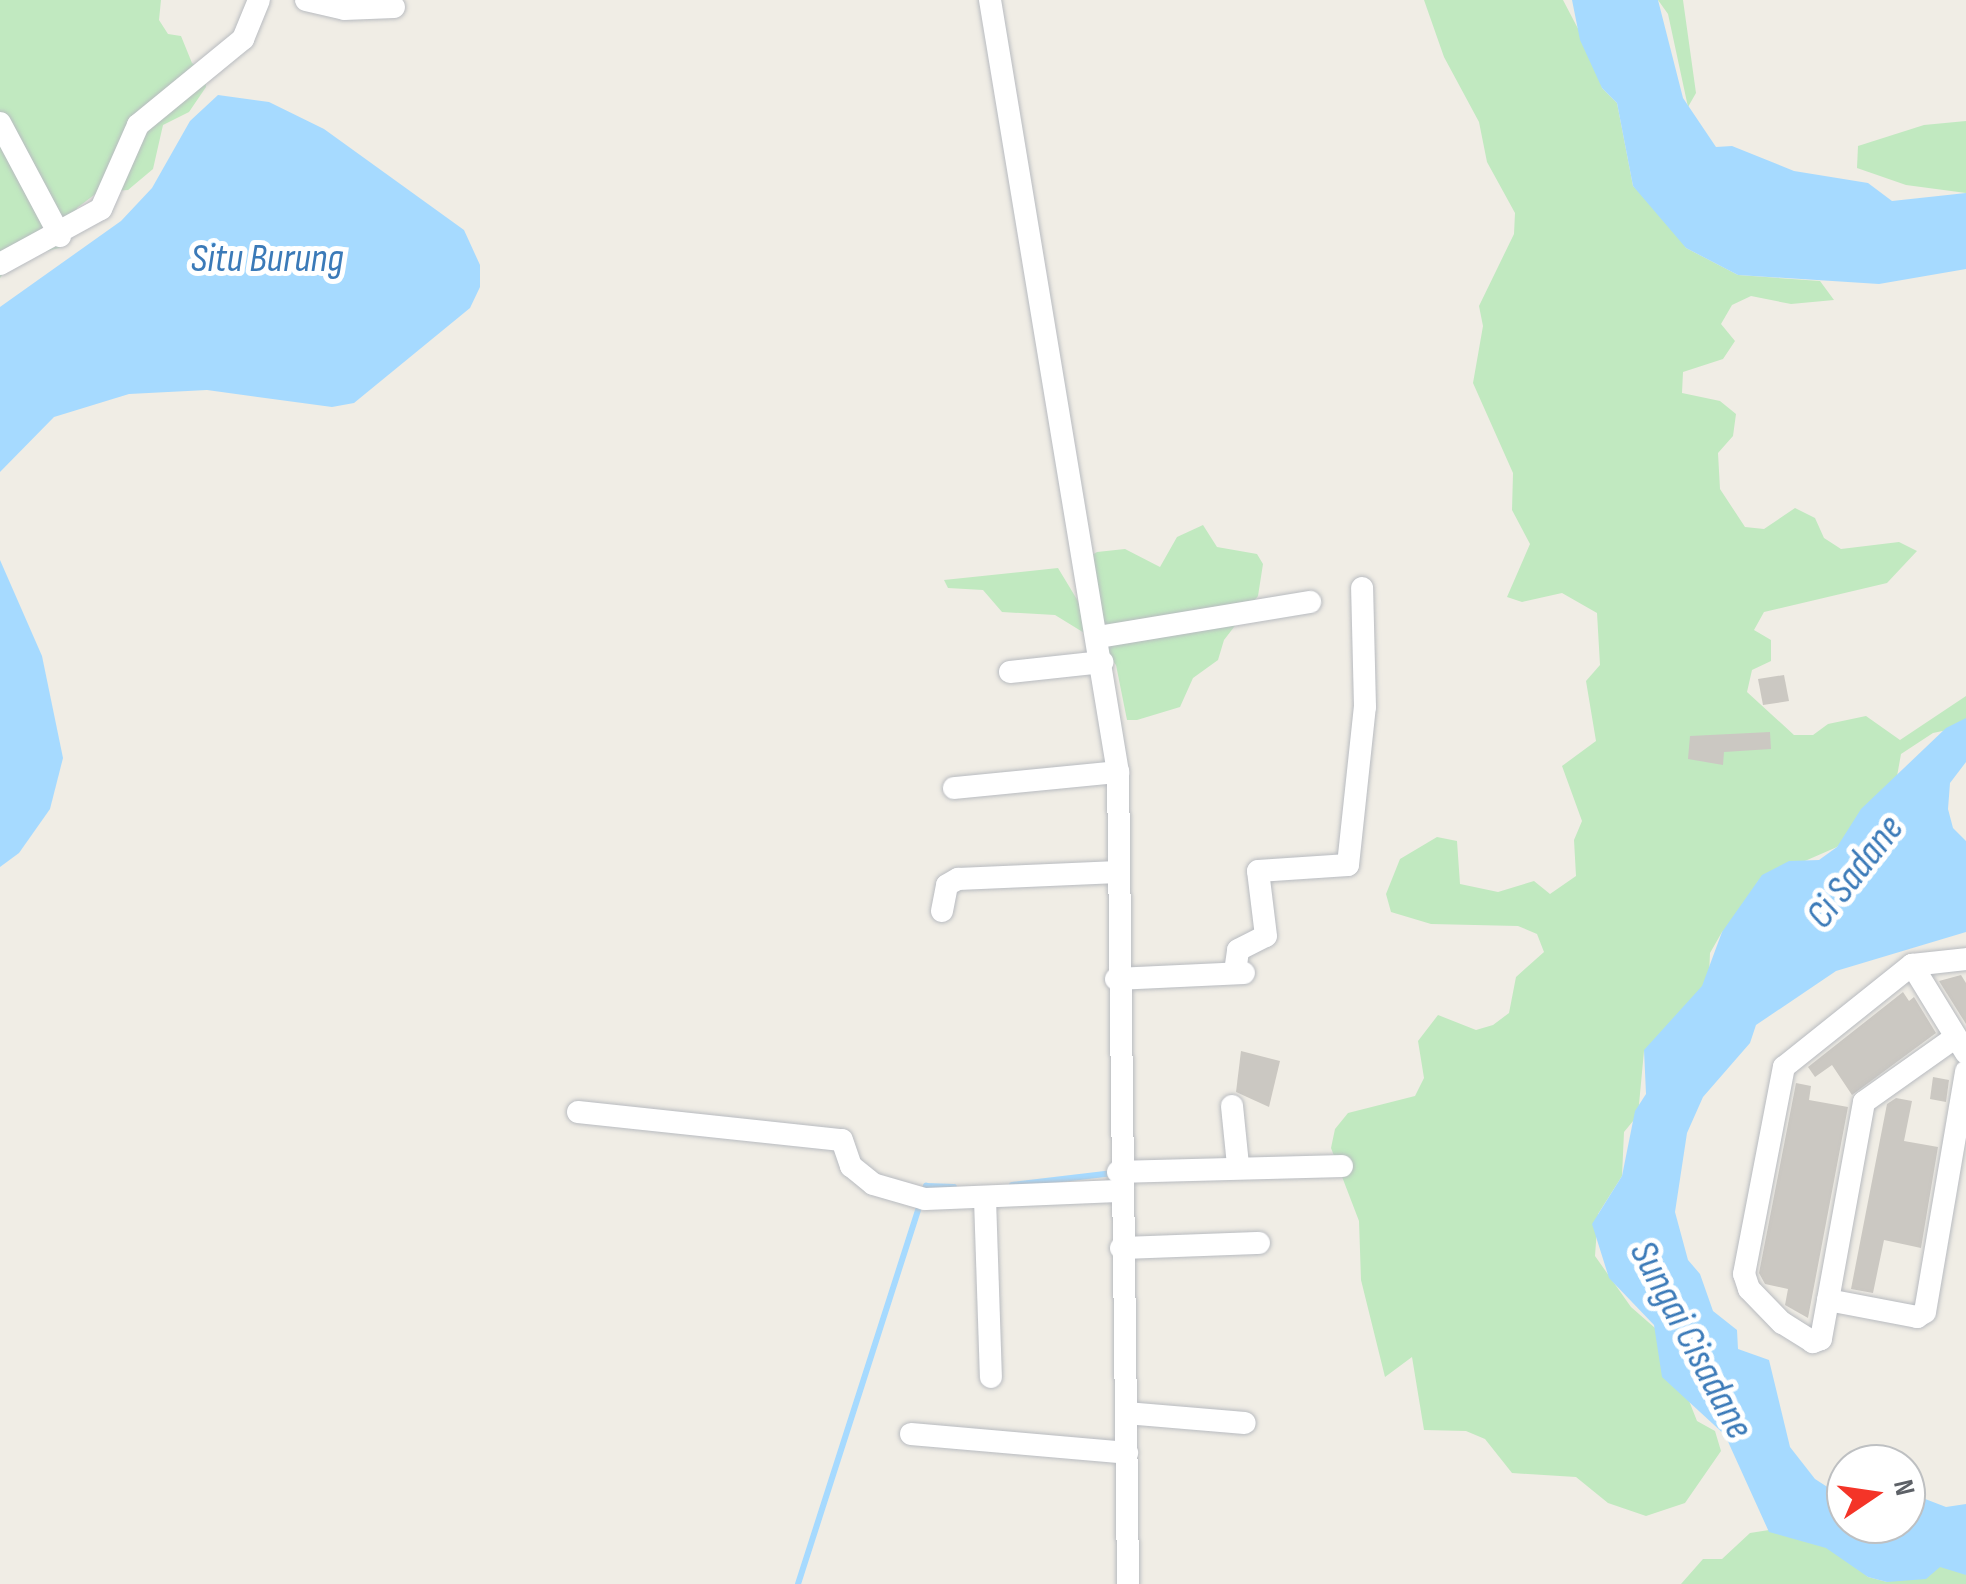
<!DOCTYPE html>
<html>
<head>
<meta charset="utf-8">
<style>
  body { margin:0 }
  #map { position:relative; width:1966px; height:1584px; overflow:hidden; background:#f0ede5; font-family:"Sofia Sans Condensed",sans-serif }
  div>[style] { position:absolute }
  .green>* { inset:0; background:#c1e9c0 }
  .water>* { inset:0; background:#a6daff }
  .stream>* { height:6px; margin:-3px; padding:0 3px; transform-origin:3px; border-radius:3px; background:#a6daff }
  .building>* { inset:0; background:#cbc8c2 }
  .roads { filter:drop-shadow(0 0 2px #b8bbc0) drop-shadow(0 0 2px #b8bbc0) }
  .minor>* { height:22px; margin:-11px; padding:0 11px; transform-origin:11px; border-radius:11px; background:#fff }
  span { translate:-50% -50%; white-space:nowrap; text-align:center; line-height:1.15; -webkit-text-stroke:10px #fff; paint-order:stroke }
  .water-label { font-size:40px; color:#3b7ab8; font-style:italic }
  .north { position:absolute; left:1826px; top:1444px; width:100px; height:100px; box-sizing:border-box; background:#fff; border:2px solid #bec0c2; border-radius:50%; rotate:77deg; font-size:28px; font-weight:700; line-height:40px; text-align:center; color:#5d6167 }
  .north::after { content:''; display:block; margin:auto; width:35px; height:45px; background:#f43428; clip-path:polygon(50% 0,100% 100%,50% 72%,0 100%) }
</style>
</head>
<body>
<div id="map">
  <div class="green">
    <div style="clip-path:polygon(0 0,161px 0,159px 20px,168px 34px,181px 36px,192px 63px,205px 72px,206px 87px,189px 112px,163px 125px,153px 169px,128px 190px,98px 192px,77px 208px,70px 238px,59px 248px,12px 260px,0 278px)"></div>
    <div style="clip-path:polygon(1424px 0,1563px 0,1597px 65px,1602px 88px,1617px 103px,1633px 186px,1663px 213px,1686px 248px,1738px 275px,1820px 281px,1834px 300px,1791px 304px,1751px 296px,1732px 305px,1721px 324px,1735px 341px,1723px 359px,1683px 372px,1682px 393px,1720px 401px,1736px 414px,1733px 436px,1718px 453px,1720px 489px,1745px 527px,1764px 529px,1795px 508px,1815px 518px,1824px 538px,1841px 549px,1899px 542px,1917px 551px,1887px 583px,1764px 612px,1754px 630px,1771px 640px,1771px 661px,1752px 670px,1747px 692px,1794px 735px,1813px 735px,1828px 724px,1866px 716px,1900px 740px,1966px 696px,1966px 726px,1933px 733px,1901px 754px,1896px 782px,1837px 847px,1757px 882px,1754px 905px,1722px 932px,1710px 953px,1709px 976px,1697px 996px,1644px 1051px,1638px 1115px,1624px 1132px,1622px 1176px,1598px 1214px,1595px 1256px,1631px 1307px,1663px 1335px,1697px 1421px,1715px 1431px,1721px 1451px,1685px 1503px,1646px 1516px,1608px 1503px,1576px 1477px,1512px 1473px,1485px 1439px,1466px 1431px,1424px 1430px,1412px 1357px,1385px 1377px,1361px 1280px,1359px 1221px,1331px 1148px,1335px 1129px,1348px 1113px,1415px 1096px,1424px 1078px,1418px 1041px,1438px 1015px,1476px 1030px,1493px 1025px,1509px 1013px,1516px 977px,1544px 952px,1537px 934px,1518px 926px,1431px 924px,1391px 912px,1386px 894px,1400px 859px,1437px 837px,1457px 841px,1460px 884px,1498px 892px,1534px 881px,1550px 894px,1576px 876px,1574px 840px,1582px 821px,1562px 766px,1596px 741px,1586px 681px,1600px 665px,1597px 613px,1562px 593px,1522px 602px,1507px 597px,1530px 544px,1512px 510px,1513px 473px,1473px 383px,1483px 326px,1479px 306px,1514px 234px,1515px 213px,1487px 162px,1479px 122px,1444px 57px)"></div>
    <div style="clip-path:polygon(1658px 0,1683px 0,1696px 93px,1688px 107px,1668px 14px)"></div>
    <div style="clip-path:polygon(1966px 121px,1966px 193px,1906px 185px,1857px 168px,1858px 146px,1924px 125px)"></div>
    <div style="clip-path:polygon(1203px 525px,1217px 547px,1257px 554px,1263px 564px,1258px 596px,1224px 640px,1218px 660px,1193px 678px,1180px 707px,1137px 720px,1127px 720px,1116px 665px,1099px 642px,1055px 615px,1002px 612px,983px 590px,948px 588px,944px 580px,1058px 568px,1081px 606px,1089px 557px,1097px 552px,1125px 549px,1160px 567px,1177px 537px)"></div>
    <div style="clip-path:polygon(1769px 1530px,1838px 1551px,1868px 1577px,1887px 1582px,1941px 1562px,1966px 1572px,1966px 1584px,1681px 1584px,1703px 1559px,1722px 1559px,1750px 1533px)"></div>
  </div>
  <div class="water">
    <div style="clip-path:polygon(1572px 0,1658px 0,1683px 98px,1716px 147px,1732px 146px,1794px 171px,1868px 183px,1892px 201px,1966px 193px,1966px 269px,1879px 284px,1738px 275px,1686px 248px,1633px 186px,1617px 103px,1602px 88px,1580px 40px)"></div>
    <div style="clip-path:polygon(218px 95px,269px 102px,324px 129px,464px 230px,480px 265px,480px 287px,470px 308px,354px 403px,332px 407px,207px 390px,129px 394px,54px 417px,0 472px,0 307px,121px 221px,152px 188px,190px 121px)"></div>
    <div style="clip-path:polygon(0 560px,42px 656px,63px 758px,50px 809px,19px 853px,0 867px)"></div>
    <div style="clip-path:polygon(1966px 718px,1966px 762px,1950px 783px,1948px 809px,1953px 828px,1966px 841px,1966px 932px,1836px 971px,1756px 1025px,1750px 1043px,1703px 1097px,1687px 1133px,1675px 1212px,1688px 1260px,1700px 1274px,1713px 1311px,1737px 1330px,1738px 1349px,1769px 1360px,1790px 1447px,1815px 1479px,1846px 1499px,1846px 1524px,1906px 1524px,1907px 1492px,1946px 1507px,1966px 1504px,1966px 1575px,1940px 1567px,1926px 1579px,1887px 1582px,1868px 1577px,1826px 1548px,1769px 1532px,1725px 1435px,1662px 1377px,1654px 1325px,1609px 1278px,1592px 1224px,1622px 1176px,1635px 1111px,1646px 1094px,1644px 1050px,1702px 986px,1722px 932px,1762px 875px,1789px 861px,1819px 860px,1837px 847px,1861px 809px,1946px 728px)"></div>
  </div>
  <div class="stream">
    <div style="left:1012px;top:1185px;width:102px;rotate:-6.8deg"></div>
    <div style="left:923px;top:1194px;width:9px;rotate:-69deg"></div>
    <div style="left:926px;top:1186px;width:28px;rotate:2deg"></div>
    <div style="left:798px;top:1584px;width:399px;rotate:-72.2deg"></div>
  </div>
  <div class="building">
    <div style="clip-path:polygon(1784px 675px,1789px 701px,1763px 705px,1758px 679px)"></div>
    <div style="clip-path:polygon(1770px 732px,1771px 749px,1724px 752px,1723px 765px,1688px 759px,1690px 736px)"></div>
    <div style="clip-path:polygon(1961px 975px,1966px 983px,1966px 1024px,1939px 981px)"></div>
    <div style="clip-path:polygon(1903px 992px,1909px 1001px,1914px 997px,1936px 1033px,1852px 1095px,1832px 1065px,1815px 1077px,1808px 1067px)"></div>
    <div style="clip-path:polygon(1241px 1051px,1280px 1061px,1269px 1107px,1236px 1092px)"></div>
    <div style="clip-path:polygon(1933px 1077px,1949px 1080px,1946px 1102px,1930px 1099px)"></div>
    <div style="clip-path:polygon(1796px 1083px,1811px 1086px,1809px 1100px,1848px 1107px,1808px 1318px,1785px 1305px,1788px 1289px,1765px 1284px,1759px 1273px)"></div>
    <div style="clip-path:polygon(1896px 1098px,1912px 1101px,1904px 1141px,1938px 1147px,1921px 1248px,1884px 1240px,1873px 1293px,1851px 1289px,1887px 1104px)"></div>
  </div>
  <div class="roads">
    <div class="minor">
      <div style="left:306px;top:0;width:39px;rotate:13deg"></div>
      <div style="left:344px;top:9px;width:50px;rotate:-2.3deg"></div>
      <div style="left:990px;top:0;width:783px;rotate:80.59deg"></div>
      <div style="left:1118px;top:772px;width:812px;rotate:89.29deg"></div>
      <div style="left:0;top:123px;width:128px;rotate:62deg"></div>
      <div style="left:0;top:264px;width:115px;rotate:-28.6deg"></div>
      <div style="left:101px;top:209px;width:92px;rotate:-66.2deg"></div>
      <div style="left:138px;top:125px;width:136px;rotate:-39.3deg"></div>
      <div style="left:243px;top:39px;width:42px;rotate:-67.7deg"></div>
      <div style="left:1098px;top:637px;width:215px;rotate:-9.4deg"></div>
      <div style="left:1010px;top:672px;width:93px;rotate:-6.2deg"></div>
      <div style="left:954px;top:788px;width:165px;rotate:-5.6deg"></div>
      <div style="left:942px;top:911px;width:26px;rotate:-79deg"></div>
      <div style="left:947px;top:885px;width:13px;rotate:-29deg"></div>
      <div style="left:958px;top:879px;width:160px;rotate:-2.5deg"></div>
      <div style="left:1912px;top:965px;width:103px;rotate:58.5deg"></div>
      <div style="left:1235px;top:972px;width:22px;rotate:-82deg"></div>
      <div style="left:1238px;top:950px;width:31px;rotate:-27deg"></div>
      <div style="left:1266px;top:936px;width:65px;rotate:-97deg"></div>
      <div style="left:1258px;top:871px;width:90px;rotate:-3.8deg"></div>
      <div style="left:1348px;top:865px;width:159px;rotate:-83.9deg"></div>
      <div style="left:1365px;top:707px;width:119px;rotate:-91.4deg"></div>
      <div style="left:1116px;top:979px;width:128px;rotate:-2.7deg"></div>
      <div style="left:1953px;top:1039px;width:109px;rotate:144.7deg"></div>
      <div style="left:1864px;top:1102px;width:241px;rotate:100.3deg"></div>
      <div style="left:1821px;top:1339px;width:9px;rotate:159deg"></div>
      <div style="left:1813px;top:1342px;width:36px;rotate:-148deg"></div>
      <div style="left:1782px;top:1323px;width:47px;rotate:-134.1deg"></div>
      <div style="left:1749px;top:1289px;width:16px;rotate:-108deg"></div>
      <div style="left:1744px;top:1274px;width:211px;rotate:-79.1deg"></div>
      <div style="left:1784px;top:1067px;width:164px;rotate:-38.6deg"></div>
      <div style="left:1912px;top:965px;width:54px;rotate:-6.3deg"></div>
      <div style="left:1232px;top:1106px;width:59px;rotate:84.2deg"></div>
      <div style="left:578px;top:1112px;width:265px;rotate:6.1deg"></div>
      <div style="left:842px;top:1140px;width:28px;rotate:71deg"></div>
      <div style="left:851px;top:1166px;width:28px;rotate:39deg"></div>
      <div style="left:873px;top:1184px;width:54px;rotate:16.1deg"></div>
      <div style="left:925px;top:1199px;width:194px;rotate:-2.4deg"></div>
      <div style="left:1118px;top:1172px;width:224px;rotate:-1.5deg"></div>
      <div style="left:985px;top:1199px;width:178px;rotate:88.1deg"></div>
      <div style="left:1121px;top:1248px;width:138px;rotate:-2.1deg"></div>
      <div style="left:1828px;top:1300px;width:91px;rotate:10.8deg"></div>
      <div style="left:1917px;top:1317px;width:9px;rotate:-32deg"></div>
      <div style="left:1925px;top:1312px;width:244px;rotate:-80.3deg"></div>
      <div style="left:1126px;top:1413px;width:119px;rotate:4.8deg"></div>
      <div style="left:911px;top:1434px;width:217px;rotate:5deg"></div>
    </div>
  </div>
  <div class="water-label">
    <span style="left:267px;top:259px">Situ Burung</span>
    <span style="left:1855px;top:872px;rotate:-52deg">Ci Sadane</span>
    <span style="left:1691px;top:1340px;rotate:62deg">Sungai Cisadane</span>
  </div>
  <div class="north">N</div>
</div>
</body>
</html>
